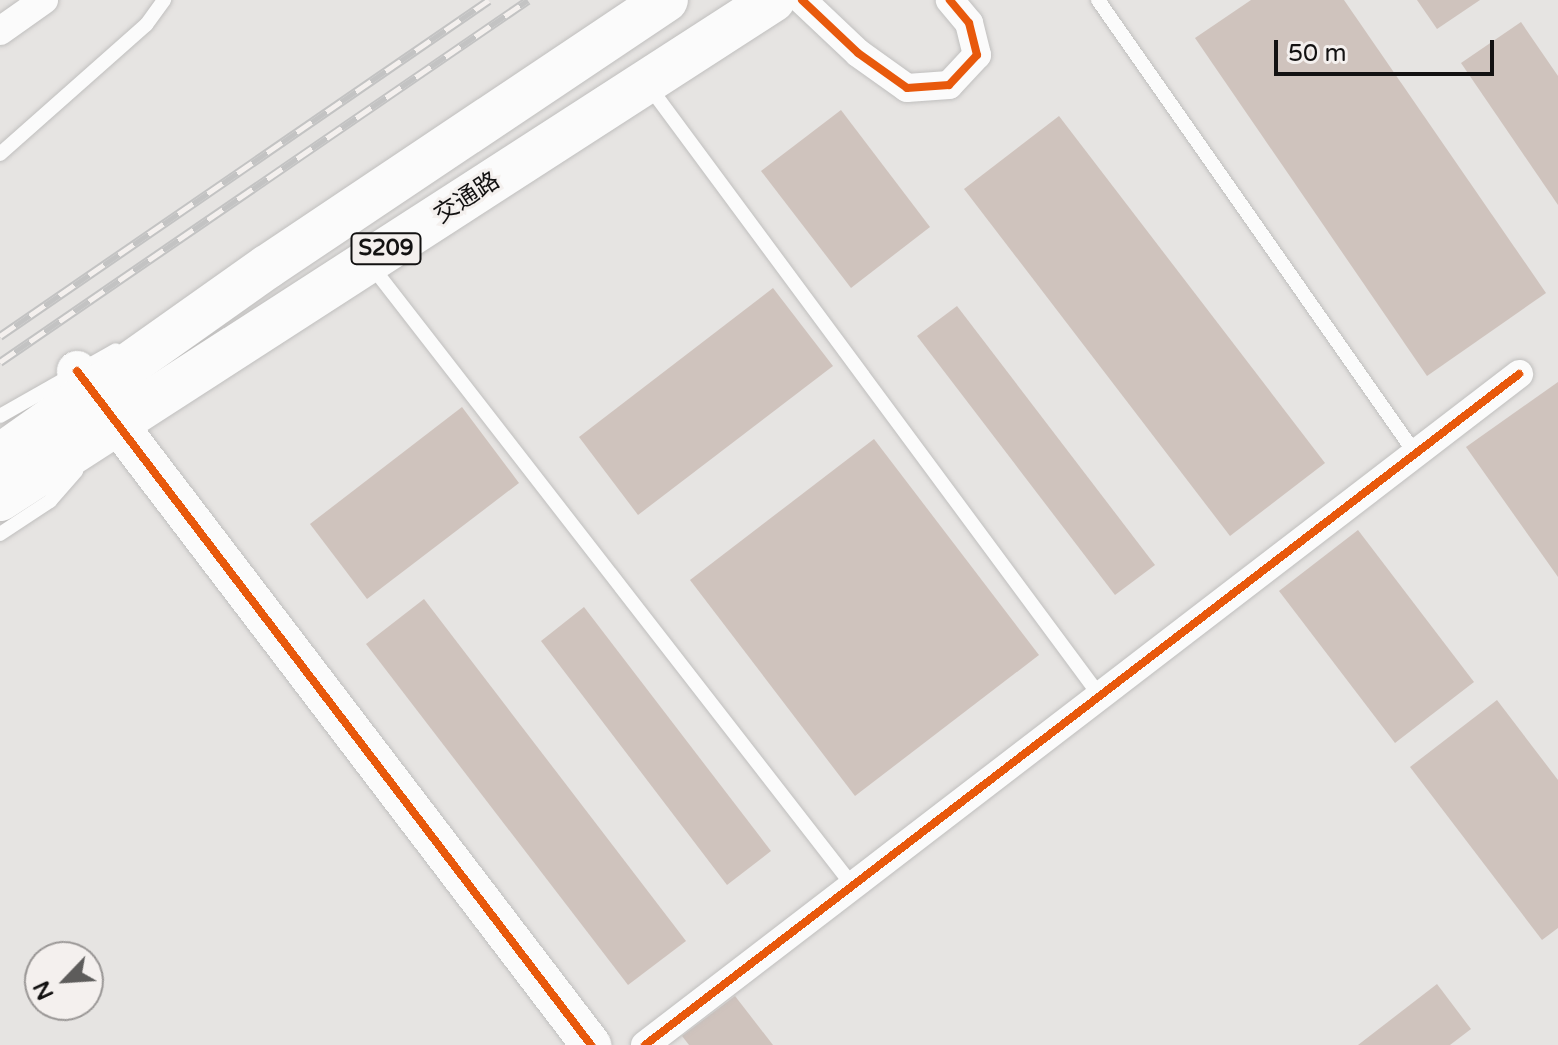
<!DOCTYPE html>
<html>
<head>
<meta charset="utf-8">
<style>
  body { margin:0 }
  #map { position:relative; width:1558px; height:1045px; overflow:hidden; background:#e6e4e2; font-family:"Varela Round","Noto Sans SC",sans-serif }
  div>[style] { position:absolute }
  .building>* { inset:0; background:#cfc3bd }
  .roads { filter:drop-shadow(0 0 2px #c0bfbe) drop-shadow(0 0 2px #c0bfbe) }
  .lane>* { height:14px; margin:-7px; padding:0 7px; transform-origin:7px; border-radius:7px; background:#fbfbfb }
  .street>* { height:28px; margin:-14px; padding:0 14px; transform-origin:14px; border-radius:14px; background:#fbfbfb }
  .secondary>* { height:40px; margin:-20px; padding:0 20px; transform-origin:20px; border-radius:20px; background:#fbfbfb }
  .primary>* { height:44px; margin:-22px; padding:0 22px; transform-origin:22px; border-radius:22px; background:#fbfbfb }
  .rail>* { height:9px; margin-top:-4.5px; transform-origin:0; background:repeating-linear-gradient(90deg,#f4f0ee 0 18px,#c3c3c3 0 36px); box-sizing:border-box; border-block:2px solid #c3c3c3 }
  .cycleway>* { height:8px; margin:-4px; padding:0 4px; transform-origin:4px; border-radius:4px; background:#e8590c }
  span { translate:-50% -50%; white-space:nowrap; text-align:center; line-height:1.15; -webkit-text-stroke:6px #f4f0ee; paint-order:stroke }
  .shield-label span { padding:2px 6px; background:#f4f0ee; border:2px solid; border-radius:6px; -webkit-text-stroke-width:0 }
  .shield-label { font-size:22px; color:#131212; font-weight:700 }
  .street-label { font-size:24px; color:#131212 }
  .north { position:absolute; left:24px; top:941px; width:80px; height:80px; box-sizing:border-box; background:#f4f0ee; border:2px solid #9a9796; border-radius:50%; rotate:245deg; font-size:22px; font-weight:700; line-height:32px; text-align:center; color:#131212 }
  .north::after { content:''; display:block; margin:auto; width:28px; height:36px; background:#5d5c5b; clip-path:polygon(50% 0,100% 100%,50% 72%,0 100%) }
  .scale { position:absolute; left:1274px; top:40px; width:220px; height:36px; box-sizing:border-box; border:4px solid #131212; border-top:0; padding-left:10px; font-size:24px; line-height:28px; white-space:nowrap; color:#131212; -webkit-text-stroke:6px #f4f0ee; paint-order:stroke }
</style>
</head>
<body>
<div id="map">
  <div class="building">
    <div style="clip-path:polygon(1251px 0,1344px 0,1546px 293px,1427px 376px,1195px 38px)"></div>
    <div style="clip-path:polygon(1417px 0,1480px 0,1437px 29px)"></div>
    <div style="clip-path:polygon(1521px 22px,1558px 76px,1558px 205px,1461px 63px)"></div>
    <div style="clip-path:polygon(841px 110px,930px 227px,851px 288px,761px 171px)"></div>
    <div style="clip-path:polygon(1059px 116px,1325px 463px,1230px 536px,964px 189px)"></div>
    <div style="clip-path:polygon(773px 288px,833px 366px,638px 515px,579px 437px)"></div>
    <div style="clip-path:polygon(957px 306px,1155px 565px,1115px 595px,917px 336px)"></div>
    <div style="clip-path:polygon(1558px 382px,1558px 577px,1466px 447px)"></div>
    <div style="clip-path:polygon(462px 407px,519px 483px,367px 599px,310px 524px)"></div>
    <div style="clip-path:polygon(874px 439px,1039px 655px,855px 796px,690px 580px)"></div>
    <div style="clip-path:polygon(1358px 530px,1474px 682px,1395px 743px,1279px 591px)"></div>
    <div style="clip-path:polygon(424px 599px,686px 941px,628px 985px,366px 644px)"></div>
    <div style="clip-path:polygon(584px 607px,771px 851px,727px 885px,541px 641px)"></div>
    <div style="clip-path:polygon(1497px 700px,1558px 780px,1558px 928px,1542px 940px,1410px 767px)"></div>
    <div style="clip-path:polygon(1437px 984px,1471px 1029px,1450px 1045px,1358px 1045px)"></div>
    <div style="clip-path:polygon(735px 996px,773px 1045px,689px 1045px,682px 1036px)"></div>
  </div>
  <div class="roads">
    <div class="lane">
      <div style="left:1098px;top:0;width:553px;rotate:55.02deg"></div>
      <div style="left:648px;top:85px;width:760px;rotate:53.51deg"></div>
      <div style="left:0;top:154px;width:195px;rotate:-41.5deg"></div>
      <div style="left:146px;top:25px;width:31px;rotate:-54deg"></div>
      <div style="left:370px;top:264px;width:788px;rotate:52.17deg"></div>
      <div style="left:0;top:416px;width:133px;rotate:-29.6deg"></div>
      <div style="left:0;top:534px;width:60px;rotate:-33.4deg"></div>
      <div style="left:50px;top:501px;width:40px;rotate:-49deg"></div>
    </div>
    <div class="street">
      <div style="left:802px;top:0;width:77px;rotate:43.4deg"></div>
      <div style="left:858px;top:53px;width:60px;rotate:35.5deg"></div>
      <div style="left:907px;top:88px;width:42px;rotate:-4.1deg"></div>
      <div style="left:949px;top:85px;width:41px;rotate:-47deg"></div>
      <div style="left:977px;top:55px;width:33px;rotate:-104deg"></div>
      <div style="left:969px;top:23px;width:30px;rotate:-130deg"></div>
      <div style="left:0;top:31px;width:54px;rotate:-35.2deg"></div>
      <div style="left:645px;top:1045px;width:1102px;rotate:-37.51deg"></div>
    </div>
    <div class="secondary">
      <div style="left:77px;top:371px;width:848px;rotate:52.67deg"></div>
    </div>
    <div class="primary">
      <div style="left:0;top:456px;width:327px;rotate:-35.3deg"></div>
      <div style="left:267px;top:267px;width:480px;rotate:-33.8deg"></div>
      <div style="left:0;top:499px;width:920px;rotate:-32.84deg"></div>
    </div>
  </div>
  <div class="rail">
    <div style="left:0;top:336px;width:593px;rotate:-34.49deg"></div>
    <div style="left:0;top:362px;width:640px;rotate:-34.43deg"></div>
  </div>
  <div class="cycleway">
    <div style="left:802px;top:0;width:77px;rotate:43.4deg"></div>
    <div style="left:858px;top:53px;width:60px;rotate:35.5deg"></div>
    <div style="left:907px;top:88px;width:42px;rotate:-4.1deg"></div>
    <div style="left:949px;top:85px;width:41px;rotate:-47deg"></div>
    <div style="left:977px;top:55px;width:33px;rotate:-104deg"></div>
    <div style="left:969px;top:23px;width:30px;rotate:-130deg"></div>
    <div style="left:77px;top:371px;width:848px;rotate:52.67deg"></div>
    <div style="left:645px;top:1045px;width:1102px;rotate:-37.51deg"></div>
  </div>
  <div class="shield-label">
    <span style="left:386px;top:249px">S209</span>
  </div>
  <div class="street-label">
    <span style="left:467px;top:198px;rotate:-33deg">交通路</span>
  </div>
  <div class="north">N</div>
  <div class="scale">50 m</div>
</div>
</body>
</html>
